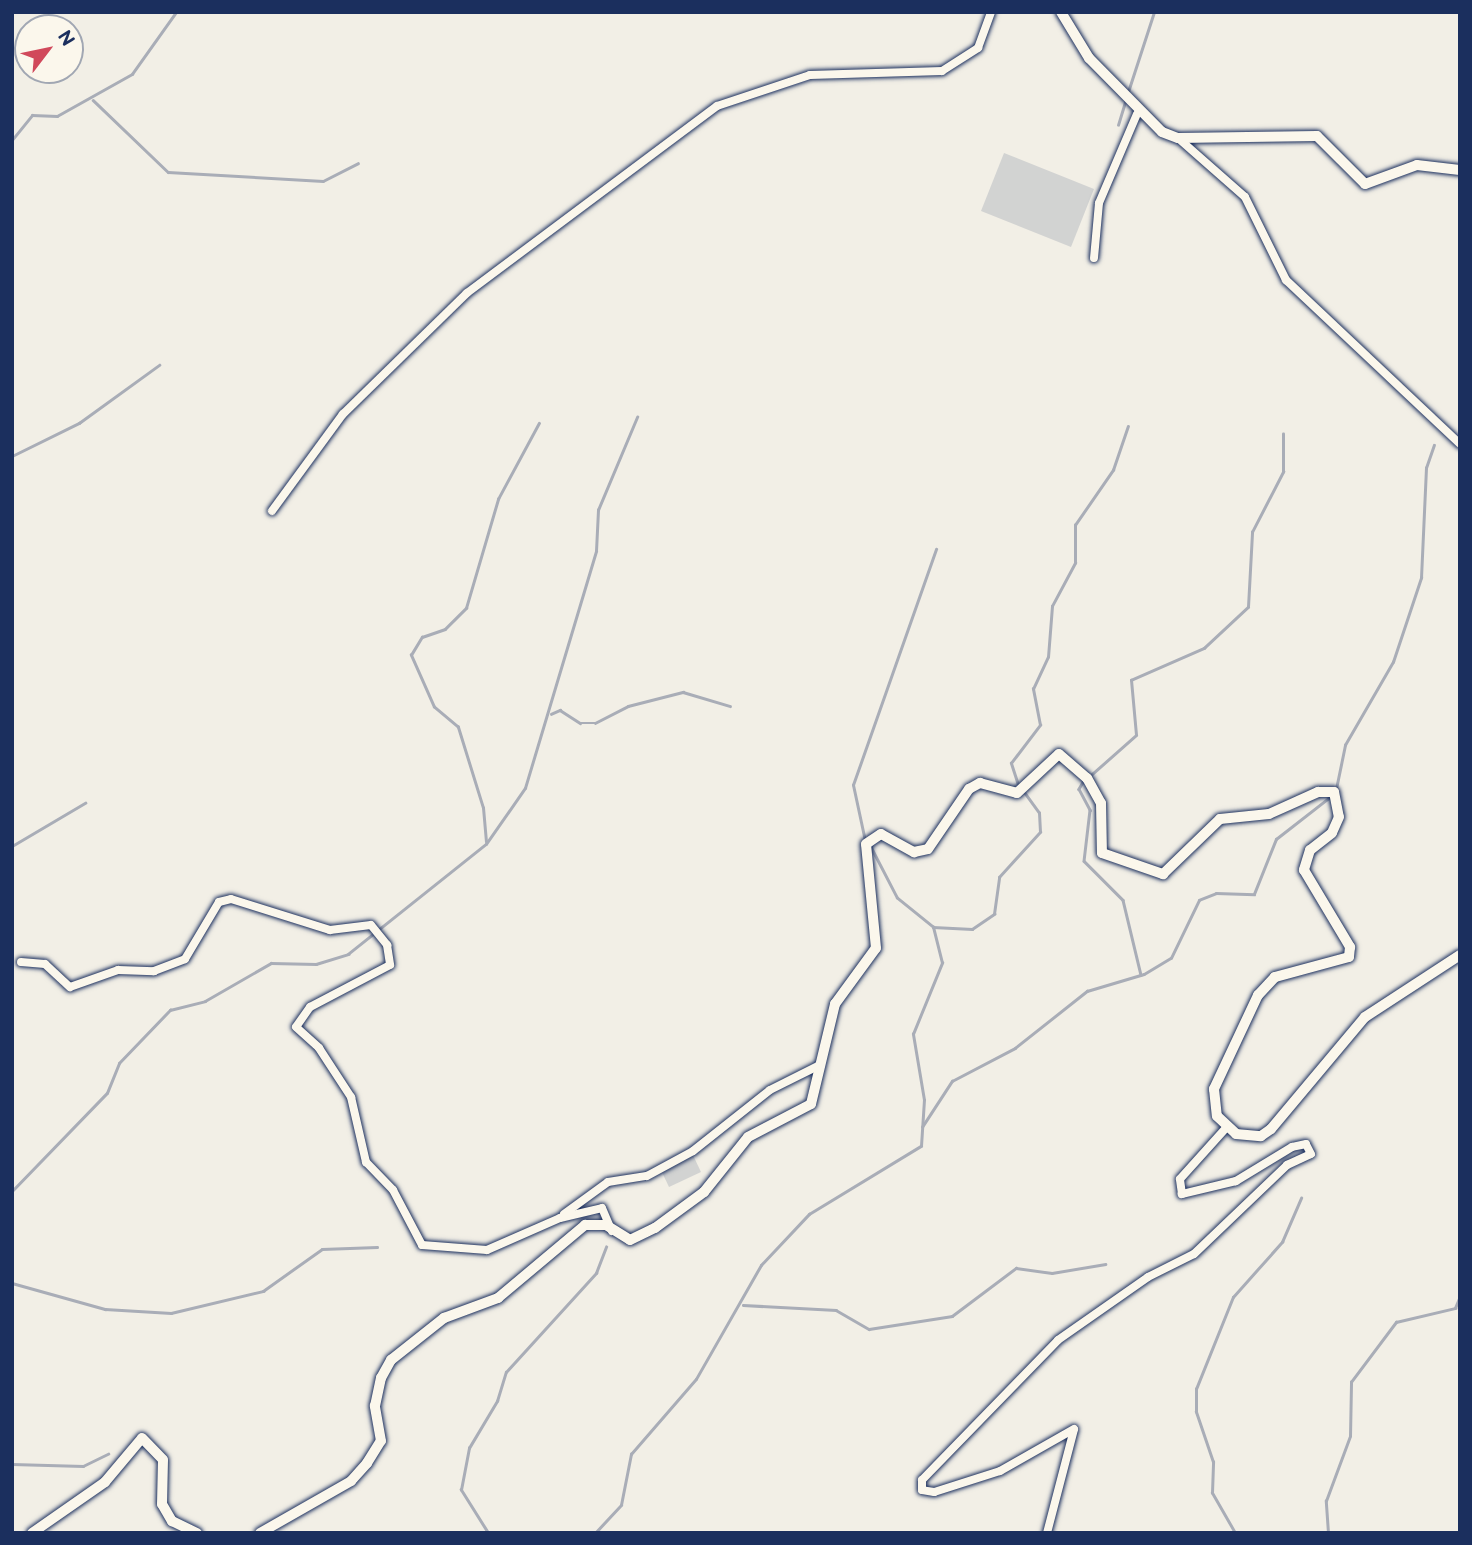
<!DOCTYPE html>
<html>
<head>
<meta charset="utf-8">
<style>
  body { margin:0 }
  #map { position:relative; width:1472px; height:1545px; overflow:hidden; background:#f2efe6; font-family:"Balsamiq Sans",sans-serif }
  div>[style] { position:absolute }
  .green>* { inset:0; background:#d2d3d2 }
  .stream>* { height:2.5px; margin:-1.25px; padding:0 1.25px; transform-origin:1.25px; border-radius:1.25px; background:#a9adb7 }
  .roads { filter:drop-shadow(0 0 2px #1b2f5e) drop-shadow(0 0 2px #1b2f5e) }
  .minor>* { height:8px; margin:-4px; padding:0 4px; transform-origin:4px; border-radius:4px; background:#fbf7ec }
  .tertiary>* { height:10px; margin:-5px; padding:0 5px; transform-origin:5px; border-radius:5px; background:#fbf7ec }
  span { translate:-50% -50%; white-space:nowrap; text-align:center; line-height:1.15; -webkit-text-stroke:7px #fbf7ec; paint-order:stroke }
  .frame { position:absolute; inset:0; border:14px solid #1b2f5e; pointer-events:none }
  .north { position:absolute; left:14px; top:14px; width:70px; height:70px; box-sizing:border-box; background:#fbf7ec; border:2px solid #a1a7b3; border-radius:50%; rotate:58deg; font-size:19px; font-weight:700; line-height:28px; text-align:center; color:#1b2f5e }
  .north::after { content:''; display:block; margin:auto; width:24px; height:32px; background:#d1495b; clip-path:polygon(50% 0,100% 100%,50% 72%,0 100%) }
</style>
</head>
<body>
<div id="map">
  <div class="green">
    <div style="clip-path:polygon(1004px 153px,1094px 189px,1071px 247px,981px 211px)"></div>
    <div style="clip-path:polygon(692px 1153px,701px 1172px,669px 1187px,660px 1168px)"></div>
  </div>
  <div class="stream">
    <div style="left:1128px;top:92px;width:84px;rotate:-72deg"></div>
    <div style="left:93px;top:100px;width:104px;rotate:43.8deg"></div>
    <div style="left:168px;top:172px;width:155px;rotate:3.3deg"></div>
    <div style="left:323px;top:181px;width:39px;rotate:-27deg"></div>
    <div style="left:1118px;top:125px;width:27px;rotate:-73deg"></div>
    <div style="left:12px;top:140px;width:32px;rotate:-51deg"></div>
    <div style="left:32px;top:115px;width:25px;rotate:2deg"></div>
    <div style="left:57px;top:116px;width:86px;rotate:-29.2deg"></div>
    <div style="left:132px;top:74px;width:76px;rotate:-54.6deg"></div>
    <div style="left:12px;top:456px;width:75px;rotate:-26.2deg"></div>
    <div style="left:79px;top:423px;width:99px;rotate:-35.9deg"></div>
    <div style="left:551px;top:714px;width:10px;rotate:-24deg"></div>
    <div style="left:560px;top:710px;width:24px;rotate:33deg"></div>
    <div style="left:580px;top:723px;width:15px"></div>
    <div style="left:595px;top:723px;width:37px;rotate:-27deg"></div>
    <div style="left:628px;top:706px;width:57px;rotate:-14.3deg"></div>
    <div style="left:683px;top:692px;width:49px;rotate:16.6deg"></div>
    <div style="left:1091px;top:775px;width:60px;rotate:-41.6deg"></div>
    <div style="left:1136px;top:735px;width:55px;rotate:-95.2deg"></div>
    <div style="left:1131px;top:680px;width:80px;rotate:-23.7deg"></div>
    <div style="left:1204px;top:648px;width:60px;rotate:-43deg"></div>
    <div style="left:1248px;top:607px;width:75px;rotate:-86.9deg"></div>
    <div style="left:1252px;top:532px;width:68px;rotate:-62.7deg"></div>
    <div style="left:1283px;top:472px;width:38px;rotate:-90deg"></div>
    <div style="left:1085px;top:779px;width:12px;rotate:121deg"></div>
    <div style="left:1079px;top:789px;width:24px;rotate:62deg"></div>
    <div style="left:1090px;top:810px;width:51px;rotate:96.7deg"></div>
    <div style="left:1084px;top:861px;width:55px;rotate:45deg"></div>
    <div style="left:1123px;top:900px;width:77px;rotate:76.5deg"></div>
    <div style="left:1019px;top:788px;width:26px;rotate:-108deg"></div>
    <div style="left:1011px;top:763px;width:48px;rotate:-52.7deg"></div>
    <div style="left:1040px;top:725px;width:37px;rotate:-101deg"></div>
    <div style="left:1033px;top:689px;width:35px;rotate:-65deg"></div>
    <div style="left:1048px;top:657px;width:51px;rotate:-85.5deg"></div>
    <div style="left:1052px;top:606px;width:49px;rotate:-61.9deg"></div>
    <div style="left:1075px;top:563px;width:38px;rotate:-90deg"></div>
    <div style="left:1075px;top:525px;width:67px;rotate:-55.4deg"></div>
    <div style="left:1113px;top:470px;width:46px;rotate:-71.2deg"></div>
    <div style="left:1336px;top:789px;width:45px;rotate:-78.4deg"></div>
    <div style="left:1345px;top:745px;width:96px;rotate:-60deg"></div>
    <div style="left:1393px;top:662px;width:89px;rotate:-71.6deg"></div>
    <div style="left:1421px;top:578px;width:110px;rotate:-87.4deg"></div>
    <div style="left:1426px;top:468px;width:24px;rotate:-71deg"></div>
    <div style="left:865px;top:841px;width:57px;rotate:-102.1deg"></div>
    <div style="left:853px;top:785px;width:250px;rotate:-70.6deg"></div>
    <div style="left:486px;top:842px;width:34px;rotate:-95deg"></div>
    <div style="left:483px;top:808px;width:85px;rotate:-107.2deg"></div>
    <div style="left:458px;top:727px;width:31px;rotate:-140deg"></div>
    <div style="left:434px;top:707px;width:57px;rotate:-113.9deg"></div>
    <div style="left:411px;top:655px;width:21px;rotate:-59deg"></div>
    <div style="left:422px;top:637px;width:24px;rotate:-19deg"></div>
    <div style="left:445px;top:629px;width:30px;rotate:-45deg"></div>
    <div style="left:466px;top:608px;width:114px;rotate:-73.6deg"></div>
    <div style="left:498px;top:499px;width:86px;rotate:-61.7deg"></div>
    <div style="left:12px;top:846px;width:85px;rotate:-30.5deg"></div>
    <div style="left:933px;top:927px;width:39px;rotate:3deg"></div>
    <div style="left:972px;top:929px;width:27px;rotate:-34deg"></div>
    <div style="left:994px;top:914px;width:37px;rotate:-82deg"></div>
    <div style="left:999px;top:877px;width:61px;rotate:-47.7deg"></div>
    <div style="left:1040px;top:832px;width:19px;rotate:-93deg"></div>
    <div style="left:1039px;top:813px;width:26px;rotate:-126deg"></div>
    <div style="left:922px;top:1127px;width:55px;rotate:-56.9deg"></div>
    <div style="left:952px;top:1081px;width:71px;rotate:-27.6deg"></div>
    <div style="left:1015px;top:1048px;width:92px;rotate:-38.4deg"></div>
    <div style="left:1087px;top:991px;width:59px;rotate:-16.6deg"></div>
    <div style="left:1144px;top:974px;width:31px;rotate:-31deg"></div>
    <div style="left:1171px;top:958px;width:64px;rotate:-64.2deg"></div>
    <div style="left:1199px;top:900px;width:18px;rotate:-22deg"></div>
    <div style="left:1216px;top:893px;width:38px;rotate:2deg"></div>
    <div style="left:1254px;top:894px;width:59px;rotate:-68.2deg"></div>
    <div style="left:1276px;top:839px;width:68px;rotate:-37.9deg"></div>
    <div style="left:12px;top:1191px;width:136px;rotate:-45.9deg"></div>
    <div style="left:107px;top:1093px;width:32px;rotate:-68deg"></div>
    <div style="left:119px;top:1063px;width:74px;rotate:-46.1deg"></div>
    <div style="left:170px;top:1010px;width:36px;rotate:-14deg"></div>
    <div style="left:205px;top:1001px;width:76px;rotate:-29.9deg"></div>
    <div style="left:271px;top:963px;width:45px;rotate:1.3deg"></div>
    <div style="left:316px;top:964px;width:34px;rotate:-17deg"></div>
    <div style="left:348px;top:954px;width:176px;rotate:-38.6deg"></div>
    <div style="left:486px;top:844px;width:68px;rotate:-55.1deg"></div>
    <div style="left:525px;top:788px;width:247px;rotate:-73.3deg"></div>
    <div style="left:596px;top:551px;width:41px;rotate:-87.2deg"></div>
    <div style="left:598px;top:510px;width:101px;rotate:-67.2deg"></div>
    <div style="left:12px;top:1283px;width:97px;rotate:15.6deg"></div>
    <div style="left:105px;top:1309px;width:66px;rotate:3.5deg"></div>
    <div style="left:171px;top:1313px;width:95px;rotate:-13.4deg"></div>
    <div style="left:263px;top:1291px;width:72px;rotate:-35.4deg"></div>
    <div style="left:322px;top:1249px;width:55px;rotate:-2.1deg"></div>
    <div style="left:743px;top:1305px;width:93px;rotate:3.1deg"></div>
    <div style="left:836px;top:1310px;width:38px;rotate:30deg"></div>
    <div style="left:869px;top:1329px;width:84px;rotate:-8.9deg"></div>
    <div style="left:952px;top:1316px;width:80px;rotate:-36.9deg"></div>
    <div style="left:1016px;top:1268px;width:36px;rotate:8deg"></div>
    <div style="left:1052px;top:1273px;width:54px;rotate:-9.6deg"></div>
    <div style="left:12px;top:1464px;width:71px;rotate:1.6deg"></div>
    <div style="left:83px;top:1466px;width:28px;rotate:-26deg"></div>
    <div style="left:488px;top:1533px;width:51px;rotate:-122.1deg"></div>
    <div style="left:461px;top:1490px;width:43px;rotate:-79.2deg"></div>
    <div style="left:469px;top:1448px;width:55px;rotate:-59.2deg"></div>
    <div style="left:497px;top:1401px;width:30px;rotate:-73deg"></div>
    <div style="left:506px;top:1372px;width:134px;rotate:-47.7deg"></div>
    <div style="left:596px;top:1273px;width:28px;rotate:-69deg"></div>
    <div style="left:595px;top:1533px;width:38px;rotate:-47deg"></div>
    <div style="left:621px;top:1505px;width:52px;rotate:-78.9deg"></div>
    <div style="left:631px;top:1454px;width:99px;rotate:-49.1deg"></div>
    <div style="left:696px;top:1379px;width:131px;rotate:-60.3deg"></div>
    <div style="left:761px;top:1265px;width:70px;rotate:-46.7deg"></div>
    <div style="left:809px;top:1214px;width:131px;rotate:-31.3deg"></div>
    <div style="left:921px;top:1146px;width:46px;rotate:-86.3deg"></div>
    <div style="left:924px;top:1100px;width:67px;rotate:-99.5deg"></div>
    <div style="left:913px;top:1034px;width:77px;rotate:-67.8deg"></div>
    <div style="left:942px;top:963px;width:37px;rotate:-104deg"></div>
    <div style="left:933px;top:927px;width:46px;rotate:-141.1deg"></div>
    <div style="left:897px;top:898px;width:59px;rotate:-117.4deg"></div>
    <div style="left:1235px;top:1533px;width:46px;rotate:-119.9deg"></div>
    <div style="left:1212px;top:1493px;width:31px;rotate:-88deg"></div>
    <div style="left:1213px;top:1462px;width:53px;rotate:-108.8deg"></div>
    <div style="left:1196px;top:1412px;width:23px;rotate:-90deg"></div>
    <div style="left:1196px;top:1389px;width:99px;rotate:-68.1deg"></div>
    <div style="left:1233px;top:1297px;width:74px;rotate:-48.3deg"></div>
    <div style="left:1282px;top:1242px;width:48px;rotate:-66.6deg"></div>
    <div style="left:1328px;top:1533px;width:32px;rotate:-94deg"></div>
    <div style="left:1326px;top:1501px;width:69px;rotate:-69.7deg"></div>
    <div style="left:1350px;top:1436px;width:54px;rotate:-88.9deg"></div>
    <div style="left:1351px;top:1382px;width:75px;rotate:-53.1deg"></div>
    <div style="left:1396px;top:1322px;width:61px;rotate:-13.3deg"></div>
    <div style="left:1455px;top:1308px;width:13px;rotate:-67deg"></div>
  </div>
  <div class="roads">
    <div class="minor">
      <div style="left:1178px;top:138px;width:89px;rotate:41.4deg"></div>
      <div style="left:1245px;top:197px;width:93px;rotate:63.7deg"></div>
      <div style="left:1286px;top:280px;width:239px;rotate:43.3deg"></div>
      <div style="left:1094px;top:258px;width:55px;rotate:-84.8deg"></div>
      <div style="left:1099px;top:203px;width:97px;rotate:-66.9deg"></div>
      <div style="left:272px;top:511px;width:120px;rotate:-53.8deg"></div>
      <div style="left:343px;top:414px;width:173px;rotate:-44.3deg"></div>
      <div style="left:467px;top:293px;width:312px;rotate:-36.8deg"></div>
      <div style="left:717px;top:106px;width:98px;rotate:-18.4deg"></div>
      <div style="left:810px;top:75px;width:132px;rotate:-1.7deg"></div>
      <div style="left:942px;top:71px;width:43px;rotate:-32.6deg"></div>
      <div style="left:978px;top:48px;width:38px;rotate:-70deg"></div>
      <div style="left:21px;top:962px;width:24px;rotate:5deg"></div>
      <div style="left:45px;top:964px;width:34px;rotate:43deg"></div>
      <div style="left:70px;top:987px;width:51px;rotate:-19.5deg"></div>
      <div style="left:118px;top:970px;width:36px;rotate:2deg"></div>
      <div style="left:154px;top:971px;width:33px;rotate:-21deg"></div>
      <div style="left:185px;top:959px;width:66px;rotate:-59.2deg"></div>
      <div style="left:219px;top:902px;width:12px;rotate:-14deg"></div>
      <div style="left:231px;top:899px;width:104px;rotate:17.4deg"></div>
      <div style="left:330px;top:930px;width:41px;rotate:-7deg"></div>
      <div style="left:371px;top:925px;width:26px;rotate:51deg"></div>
      <div style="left:387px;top:945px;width:20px;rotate:81deg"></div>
      <div style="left:390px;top:965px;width:90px;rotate:152.3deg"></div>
      <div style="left:310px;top:1007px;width:24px;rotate:125deg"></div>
      <div style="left:296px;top:1027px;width:31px;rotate:42deg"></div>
      <div style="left:319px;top:1048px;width:59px;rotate:56.9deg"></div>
      <div style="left:351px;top:1097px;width:67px;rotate:77deg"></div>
      <div style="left:366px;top:1162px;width:39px;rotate:46deg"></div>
      <div style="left:393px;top:1190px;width:62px;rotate:62.2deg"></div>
      <div style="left:422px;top:1245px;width:65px;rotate:4.4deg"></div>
      <div style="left:487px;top:1250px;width:80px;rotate:-23.7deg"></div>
      <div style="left:560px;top:1218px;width:43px;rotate:-13.4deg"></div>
      <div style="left:602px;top:1208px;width:25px;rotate:67deg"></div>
      <div style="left:564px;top:1214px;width:54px;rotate:-36deg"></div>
      <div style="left:608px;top:1182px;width:39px;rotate:-9deg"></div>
      <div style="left:647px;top:1176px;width:52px;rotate:-28.5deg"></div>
      <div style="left:693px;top:1151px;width:98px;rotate:-38.4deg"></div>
      <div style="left:770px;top:1090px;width:56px;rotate:-26.6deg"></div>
      <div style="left:1047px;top:1533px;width:107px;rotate:-75.4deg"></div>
      <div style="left:1074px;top:1429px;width:85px;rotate:150.4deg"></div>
      <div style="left:1000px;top:1471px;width:69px;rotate:162.3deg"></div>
      <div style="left:934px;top:1492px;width:12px;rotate:-171deg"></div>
      <div style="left:922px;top:1490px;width:10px;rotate:-90deg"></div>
      <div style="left:922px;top:1480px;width:195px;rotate:-45.8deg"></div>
      <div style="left:1058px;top:1340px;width:110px;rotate:-35deg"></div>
      <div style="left:1148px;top:1277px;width:51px;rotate:-26.6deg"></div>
      <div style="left:1194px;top:1254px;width:129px;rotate:-43.7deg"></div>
      <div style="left:1287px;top:1165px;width:26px;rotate:-25deg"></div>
      <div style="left:1311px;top:1154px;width:11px;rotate:-117deg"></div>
      <div style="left:1306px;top:1144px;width:14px;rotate:168deg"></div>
      <div style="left:1292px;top:1147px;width:66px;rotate:148.7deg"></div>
      <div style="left:1236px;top:1181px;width:56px;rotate:166.5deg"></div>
      <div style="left:1182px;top:1194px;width:15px;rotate:-98deg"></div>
      <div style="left:1180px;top:1179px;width:69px;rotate:-48deg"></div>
    </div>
    <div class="tertiary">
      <div style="left:1061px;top:12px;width:54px;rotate:58.7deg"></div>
      <div style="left:1089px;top:58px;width:104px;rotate:45.4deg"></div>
      <div style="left:1162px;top:132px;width:17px;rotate:21deg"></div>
      <div style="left:1178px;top:138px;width:139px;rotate:-0.8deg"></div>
      <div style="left:1317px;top:136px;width:68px;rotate:45deg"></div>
      <div style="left:1365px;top:184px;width:55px;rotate:-20.1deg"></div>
      <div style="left:1417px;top:165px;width:43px;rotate:6.6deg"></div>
      <div style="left:32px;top:1533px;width:89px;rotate:-34.9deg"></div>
      <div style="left:105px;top:1482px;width:57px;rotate:-49.9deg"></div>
      <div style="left:142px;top:1438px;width:30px;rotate:46deg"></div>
      <div style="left:163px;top:1460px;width:44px;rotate:91.3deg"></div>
      <div style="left:162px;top:1504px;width:20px;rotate:60deg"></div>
      <div style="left:172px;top:1521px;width:28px;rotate:26deg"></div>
      <div style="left:260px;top:1533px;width:105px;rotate:-29.7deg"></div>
      <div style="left:351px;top:1481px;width:24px;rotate:-48deg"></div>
      <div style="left:367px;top:1463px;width:26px;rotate:-58deg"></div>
      <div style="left:381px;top:1441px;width:36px;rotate:-100deg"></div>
      <div style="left:375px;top:1406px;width:29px;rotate:-78deg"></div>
      <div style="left:381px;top:1378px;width:21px;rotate:-61deg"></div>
      <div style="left:391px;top:1360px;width:68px;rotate:-38.4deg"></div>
      <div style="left:444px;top:1318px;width:58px;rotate:-20.3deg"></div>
      <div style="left:498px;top:1298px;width:114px;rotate:-40deg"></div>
      <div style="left:585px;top:1225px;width:21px"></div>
      <div style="left:606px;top:1225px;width:28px;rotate:32deg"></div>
      <div style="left:630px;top:1240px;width:28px;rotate:-26deg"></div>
      <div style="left:655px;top:1228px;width:61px;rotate:-36.3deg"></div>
      <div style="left:704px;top:1192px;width:70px;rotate:-51.3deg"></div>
      <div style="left:748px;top:1137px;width:71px;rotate:-27.6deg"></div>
      <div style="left:811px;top:1104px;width:103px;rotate:-76.5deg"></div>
      <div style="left:835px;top:1004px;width:69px;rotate:-53.8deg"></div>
      <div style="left:876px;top:948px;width:104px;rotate:-95.5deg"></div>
      <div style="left:866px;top:844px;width:18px;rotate:-34deg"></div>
      <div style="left:881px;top:834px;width:38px;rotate:29deg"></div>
      <div style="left:914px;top:852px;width:14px;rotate:-12deg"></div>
      <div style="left:928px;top:849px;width:73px;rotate:-55.7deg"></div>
      <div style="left:969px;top:789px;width:13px;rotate:-29deg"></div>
      <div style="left:980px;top:783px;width:38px;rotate:15deg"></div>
      <div style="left:1017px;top:793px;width:57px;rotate:-42.9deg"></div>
      <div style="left:1059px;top:754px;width:37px;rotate:41deg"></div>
      <div style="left:1087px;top:778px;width:29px;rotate:61deg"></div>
      <div style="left:1101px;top:803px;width:50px;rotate:88.9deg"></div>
      <div style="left:1102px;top:853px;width:65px;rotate:19deg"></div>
      <div style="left:1163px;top:874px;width:79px;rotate:-44deg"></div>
      <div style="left:1220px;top:819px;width:49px;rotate:-5.8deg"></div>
      <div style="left:1269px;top:814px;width:54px;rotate:-24.2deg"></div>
      <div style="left:1318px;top:792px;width:16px"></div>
      <div style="left:1334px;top:792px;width:25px;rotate:79deg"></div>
      <div style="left:1339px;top:817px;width:17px;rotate:114deg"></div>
      <div style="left:1332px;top:833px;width:28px;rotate:142deg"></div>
      <div style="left:1310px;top:850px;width:21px;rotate:107deg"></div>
      <div style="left:1304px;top:870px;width:90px;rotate:59.1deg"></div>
      <div style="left:1350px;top:947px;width:10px;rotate:96deg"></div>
      <div style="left:1349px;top:957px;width:77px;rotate:164.9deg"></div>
      <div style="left:1275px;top:977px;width:25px;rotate:133deg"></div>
      <div style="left:1258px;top:995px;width:104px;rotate:115.1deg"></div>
      <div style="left:1214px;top:1089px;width:27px;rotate:84deg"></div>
      <div style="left:1217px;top:1116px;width:26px;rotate:43deg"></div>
      <div style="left:1236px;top:1134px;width:25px;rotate:5deg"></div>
      <div style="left:1261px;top:1136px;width:12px;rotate:-35deg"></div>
      <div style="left:1271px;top:1129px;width:146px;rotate:-50deg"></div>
      <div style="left:1365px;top:1017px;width:113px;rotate:-33.1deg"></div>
    </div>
  </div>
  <div class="frame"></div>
  <div class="north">N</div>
</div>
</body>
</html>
